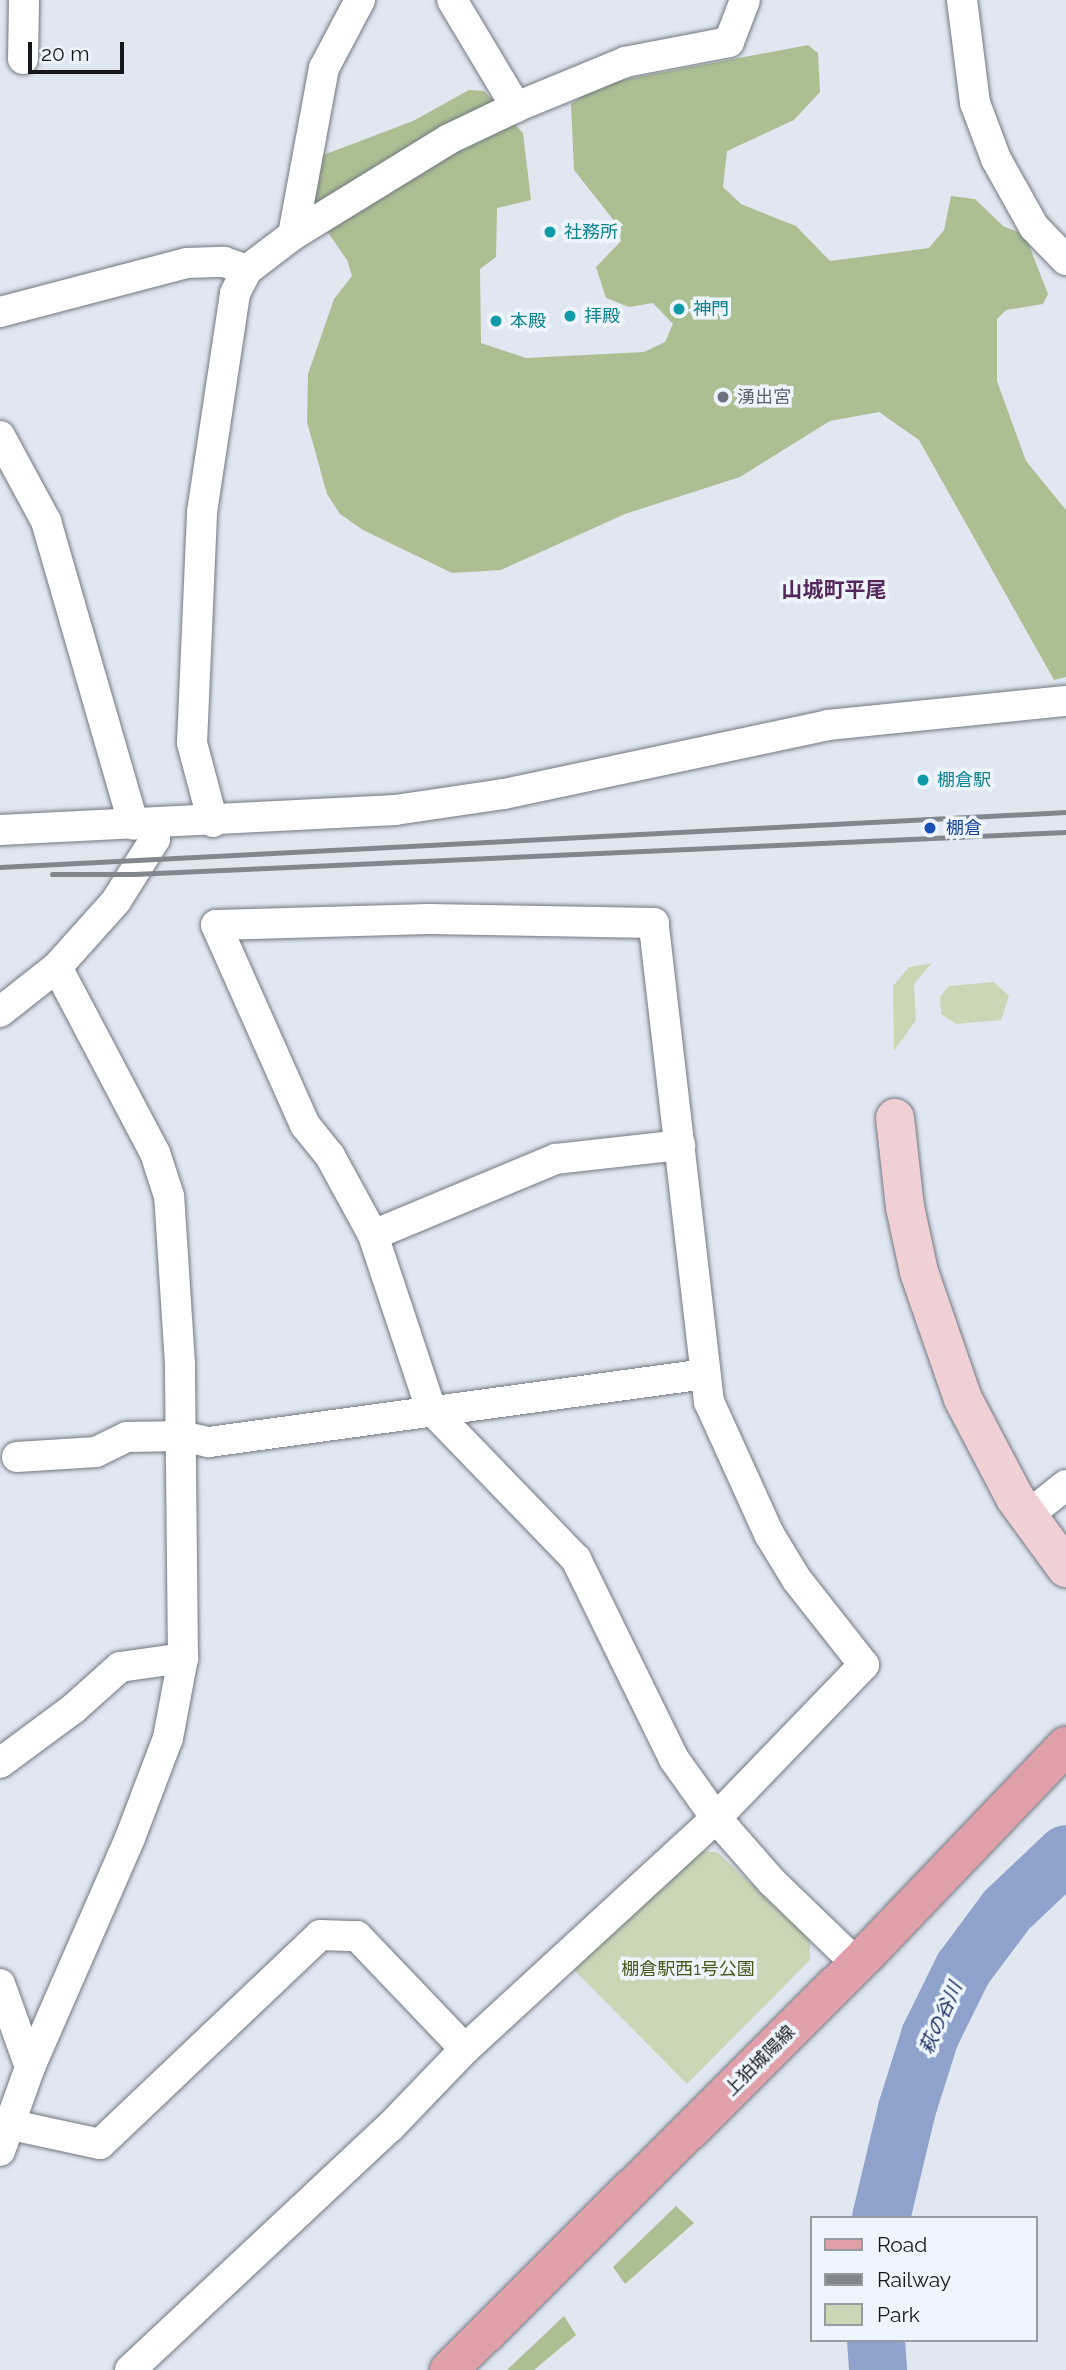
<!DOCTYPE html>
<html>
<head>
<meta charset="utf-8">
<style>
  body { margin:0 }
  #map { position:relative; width:1066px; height:2370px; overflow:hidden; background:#e1e7f1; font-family:Raleway,"Noto Sans JP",sans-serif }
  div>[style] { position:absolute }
  .green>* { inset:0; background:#c9d7b7 }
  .forest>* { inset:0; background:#acbf93 }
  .river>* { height:58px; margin:-29px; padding:0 29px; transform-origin:29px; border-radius:29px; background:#8ea2cb }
  .roads { filter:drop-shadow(0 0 2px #727880) drop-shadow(0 0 2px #727880) }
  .street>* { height:30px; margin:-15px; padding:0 15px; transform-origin:15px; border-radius:15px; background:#fff }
  .secondary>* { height:38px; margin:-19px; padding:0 19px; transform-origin:19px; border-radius:19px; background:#f0d0d5 }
  .primary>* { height:38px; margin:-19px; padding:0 19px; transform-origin:19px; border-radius:19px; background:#e0a0aa }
  .rail>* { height:5px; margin:-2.5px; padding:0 2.5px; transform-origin:2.5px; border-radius:2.5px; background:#82868d }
  .dots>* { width:19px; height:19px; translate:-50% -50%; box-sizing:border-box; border:4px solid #eef5ff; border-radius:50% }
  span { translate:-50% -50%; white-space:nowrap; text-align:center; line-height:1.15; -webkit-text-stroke:7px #eef5ff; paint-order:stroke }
  .culture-label { font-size:18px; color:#0d838f }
  .left { translate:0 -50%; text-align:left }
  .worship-label { font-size:18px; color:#5b616d }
  .transit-label { font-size:18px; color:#164399 }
  .park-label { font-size:18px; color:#445a19 }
  .street-label { font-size:18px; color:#15171a }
  .water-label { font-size:19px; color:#112657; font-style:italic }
  .quarter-label { font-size:21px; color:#54275a; font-weight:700 }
  .legend { position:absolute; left:810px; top:2216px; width:228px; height:126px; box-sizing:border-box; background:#eef5ff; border:2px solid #979ca3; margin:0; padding:9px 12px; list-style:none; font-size:21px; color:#15171a }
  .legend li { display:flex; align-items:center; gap:14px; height:35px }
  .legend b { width:35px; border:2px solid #979ca3 }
  .scale { position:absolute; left:28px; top:42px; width:96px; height:32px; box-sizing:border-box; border:4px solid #15171a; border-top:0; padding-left:9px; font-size:21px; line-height:24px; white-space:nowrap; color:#15171a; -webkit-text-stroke:5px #eef5ff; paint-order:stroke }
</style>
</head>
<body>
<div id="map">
  <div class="green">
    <div style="clip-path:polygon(932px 963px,914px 984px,916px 1020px,894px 1051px,893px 986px,909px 967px)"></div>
    <div style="clip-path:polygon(994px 982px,1009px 996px,1001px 1020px,956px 1024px,941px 1014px,940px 997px,949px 986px)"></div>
    <div style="clip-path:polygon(698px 1851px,717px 1852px,810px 1938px,810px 1960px,687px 2084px,573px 1969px)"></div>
  </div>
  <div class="forest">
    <div style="clip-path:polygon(808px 45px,818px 53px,820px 92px,794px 120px,727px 151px,723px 187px,741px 204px,796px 226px,830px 261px,929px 248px,944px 230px,951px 196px,975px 199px,1003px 226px,1025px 235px,1048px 294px,1043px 304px,1006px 310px,997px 319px,997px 381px,1026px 461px,1066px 510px,1066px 677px,1054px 680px,919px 440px,879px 412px,830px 421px,740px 477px,625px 514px,501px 570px,452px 573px,363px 530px,340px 514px,327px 494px,307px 422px,308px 374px,334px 299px,352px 276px,347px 260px,309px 205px,310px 160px,413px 121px,469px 90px,484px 91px,523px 133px,531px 200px,497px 208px,496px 257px,480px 269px,481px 343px,526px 358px,644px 352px,665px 342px,673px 324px,653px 303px,629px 307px,606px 298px,596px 267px,621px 241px,619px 227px,574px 170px,571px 104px,600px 84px)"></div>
    <div style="clip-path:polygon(676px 2206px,694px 2223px,625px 2284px,613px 2267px)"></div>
    <div style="clip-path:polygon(564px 2316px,576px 2335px,534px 2370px,507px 2370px)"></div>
  </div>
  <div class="river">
    <div style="left:881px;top:2218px;width:112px;rotate:-76.6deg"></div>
    <div style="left:907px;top:2109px;width:77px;rotate:-72.5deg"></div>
    <div style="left:930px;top:2036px;width:75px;rotate:-63.8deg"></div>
    <div style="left:963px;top:1969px;width:74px;rotate:-53.3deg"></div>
    <div style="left:1007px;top:1910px;width:81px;rotate:-43.5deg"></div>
    <div style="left:876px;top:2340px;width:30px;rotate:86deg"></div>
  </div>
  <div class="roads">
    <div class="street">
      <div style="left:452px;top:0;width:125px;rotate:59.1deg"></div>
      <div style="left:962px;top:0;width:104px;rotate:82.8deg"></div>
      <div style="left:975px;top:103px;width:60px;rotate:69.4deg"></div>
      <div style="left:996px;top:159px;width:78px;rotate:60.8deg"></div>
      <div style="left:1034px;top:227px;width:46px;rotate:45.9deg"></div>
      <div style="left:23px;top:59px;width:59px;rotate:-89deg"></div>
      <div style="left:293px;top:235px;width:170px;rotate:-79.5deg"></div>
      <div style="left:324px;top:68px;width:77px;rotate:-62.1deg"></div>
      <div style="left:0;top:312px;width:193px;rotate:-14.7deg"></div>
      <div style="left:187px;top:263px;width:37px;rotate:-2deg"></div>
      <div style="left:224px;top:262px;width:24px;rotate:19deg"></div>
      <div style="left:0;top:436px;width:97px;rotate:61.6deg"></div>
      <div style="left:46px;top:521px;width:316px;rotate:73.9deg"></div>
      <div style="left:213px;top:822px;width:82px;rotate:-104.9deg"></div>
      <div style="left:192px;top:743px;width:231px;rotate:-87.5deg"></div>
      <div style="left:202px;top:512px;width:221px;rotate:-81.4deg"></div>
      <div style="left:235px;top:293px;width:26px;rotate:-62deg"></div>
      <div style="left:247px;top:270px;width:58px;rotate:-37.3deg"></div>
      <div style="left:293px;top:235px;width:183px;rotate:-31.6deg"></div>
      <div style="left:449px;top:139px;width:74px;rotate:-25.5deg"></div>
      <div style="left:516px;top:107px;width:118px;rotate:-22.4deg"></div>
      <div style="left:625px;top:62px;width:106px;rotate:-10.9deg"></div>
      <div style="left:729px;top:42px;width:45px;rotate:-69.1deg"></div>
      <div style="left:0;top:830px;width:396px;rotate:-2.9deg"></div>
      <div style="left:395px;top:810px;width:110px;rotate:-8.4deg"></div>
      <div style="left:504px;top:794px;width:331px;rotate:-12deg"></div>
      <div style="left:828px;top:725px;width:239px;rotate:-5.8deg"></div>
      <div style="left:0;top:1012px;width:73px;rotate:-38.3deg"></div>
      <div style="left:373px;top:1235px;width:198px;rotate:-22.6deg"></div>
      <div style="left:556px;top:1159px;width:125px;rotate:-6.4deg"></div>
      <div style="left:17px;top:1457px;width:79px;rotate:-3.6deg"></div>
      <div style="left:96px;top:1452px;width:34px;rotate:-26deg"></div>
      <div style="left:127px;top:1437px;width:55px;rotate:-1deg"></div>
      <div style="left:182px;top:1436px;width:28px;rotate:13deg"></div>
      <div style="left:209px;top:1442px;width:500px;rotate:-7.8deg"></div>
      <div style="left:1026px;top:1517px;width:51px;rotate:-38.7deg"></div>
      <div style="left:0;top:1763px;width:91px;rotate:-36.5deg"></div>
      <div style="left:73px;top:1709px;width:63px;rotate:-41.8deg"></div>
      <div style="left:120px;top:1667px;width:64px;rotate:-8.1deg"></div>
      <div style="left:0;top:1984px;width:88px;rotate:70.1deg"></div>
      <div style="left:12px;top:2125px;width:90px;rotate:12.2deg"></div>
      <div style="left:100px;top:2144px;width:303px;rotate:-43.5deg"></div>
      <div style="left:320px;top:1935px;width:37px;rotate:2deg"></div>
      <div style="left:357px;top:1936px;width:156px;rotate:46.3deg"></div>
      <div style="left:0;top:2151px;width:89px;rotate:-70.3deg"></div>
      <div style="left:30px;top:2067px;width:250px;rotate:-66.4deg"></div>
      <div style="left:130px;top:1838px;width:107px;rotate:-69.2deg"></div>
      <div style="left:168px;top:1738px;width:81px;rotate:-79.4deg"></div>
      <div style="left:183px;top:1658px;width:294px;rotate:-90.6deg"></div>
      <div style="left:180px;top:1364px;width:168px;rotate:-93.7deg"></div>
      <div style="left:169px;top:1196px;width:45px;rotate:-108deg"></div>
      <div style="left:155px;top:1153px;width:210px;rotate:-117.8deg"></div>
      <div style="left:57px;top:967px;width:89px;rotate:-48.2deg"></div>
      <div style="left:116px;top:901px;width:73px;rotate:-57.8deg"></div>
      <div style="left:155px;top:839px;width:15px;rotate:-90deg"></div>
      <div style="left:130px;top:2370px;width:356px;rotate:-43.1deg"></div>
      <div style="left:390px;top:2127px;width:108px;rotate:-46.1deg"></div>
      <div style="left:465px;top:2049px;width:341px;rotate:-42.6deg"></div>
      <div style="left:716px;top:1818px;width:213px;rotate:-46deg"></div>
      <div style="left:864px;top:1665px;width:108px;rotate:-128.2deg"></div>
      <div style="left:797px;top:1580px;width:54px;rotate:-121.3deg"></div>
      <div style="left:769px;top:1534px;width:145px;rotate:-114.4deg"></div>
      <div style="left:709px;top:1402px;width:482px;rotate:-96.6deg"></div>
      <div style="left:654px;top:923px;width:225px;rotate:-179deg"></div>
      <div style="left:429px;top:919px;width:213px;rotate:178.4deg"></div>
      <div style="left:216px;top:925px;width:219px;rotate:66deg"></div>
      <div style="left:305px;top:1125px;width:40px;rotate:51deg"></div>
      <div style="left:330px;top:1156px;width:90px;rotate:61.4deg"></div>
      <div style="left:373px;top:1235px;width:183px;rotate:71.6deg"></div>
      <div style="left:431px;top:1409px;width:209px;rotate:46deg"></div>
      <div style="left:576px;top:1559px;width:223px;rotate:63.9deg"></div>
      <div style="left:674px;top:1759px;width:72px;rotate:54.6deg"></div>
      <div style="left:716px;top:1818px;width:85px;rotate:48.8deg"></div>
      <div style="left:772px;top:1882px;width:118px;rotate:44deg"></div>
    </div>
    <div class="secondary">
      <div style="left:895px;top:1118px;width:90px;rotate:83.6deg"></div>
      <div style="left:905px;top:1207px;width:66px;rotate:77.8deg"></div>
      <div style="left:919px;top:1272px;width:134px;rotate:70.9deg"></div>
      <div style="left:963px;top:1399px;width:112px;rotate:62.3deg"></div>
      <div style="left:1015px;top:1498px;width:87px;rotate:53.9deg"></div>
    </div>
    <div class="primary">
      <div style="left:449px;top:2370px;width:590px;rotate:-44.86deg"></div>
      <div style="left:867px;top:1954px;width:288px;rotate:-46.3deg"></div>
    </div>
  </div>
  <div class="rail">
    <div style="left:0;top:867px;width:1067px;rotate:-2.95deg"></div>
    <div style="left:52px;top:874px;width:82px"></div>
    <div style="left:134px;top:874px;width:933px;rotate:-2.58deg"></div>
  </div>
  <div class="dots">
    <div style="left:550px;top:232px;background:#0f9aa8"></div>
    <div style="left:679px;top:309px;background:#0f9aa8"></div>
    <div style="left:570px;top:316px;background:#0f9aa8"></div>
    <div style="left:496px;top:321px;background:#0f9aa8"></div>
    <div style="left:723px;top:397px;background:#6b7280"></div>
    <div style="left:923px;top:780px;background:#0f9aa8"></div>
    <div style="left:930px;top:828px;background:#1a4fb4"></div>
  </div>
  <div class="culture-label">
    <span class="left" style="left:564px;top:232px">社務所</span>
    <span class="left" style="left:693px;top:309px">神門</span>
    <span class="left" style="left:584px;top:316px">拝殿</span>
    <span class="left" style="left:510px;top:321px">本殿</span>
    <span class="left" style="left:937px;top:780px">棚倉駅</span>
  </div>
  <div class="worship-label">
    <span class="left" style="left:737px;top:397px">湧出宮</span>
  </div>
  <div class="transit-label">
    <span class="left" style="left:946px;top:828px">棚倉</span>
  </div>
  <div class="park-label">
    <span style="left:688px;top:1969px">棚倉駅西1号公園</span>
  </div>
  <div class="street-label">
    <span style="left:760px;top:2061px;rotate:-45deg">上狛城陽線</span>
  </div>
  <div class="water-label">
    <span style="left:941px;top:2018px;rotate:-66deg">萩の谷川</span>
  </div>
  <div class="quarter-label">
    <span style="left:834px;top:590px">山城町平尾</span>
  </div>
  <ul class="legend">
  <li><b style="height:9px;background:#e0a0aa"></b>Road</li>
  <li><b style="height:9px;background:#82868d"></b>Railway</li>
  <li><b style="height:19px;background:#c9d7b7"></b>Park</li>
  </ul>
  <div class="scale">20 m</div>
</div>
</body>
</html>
